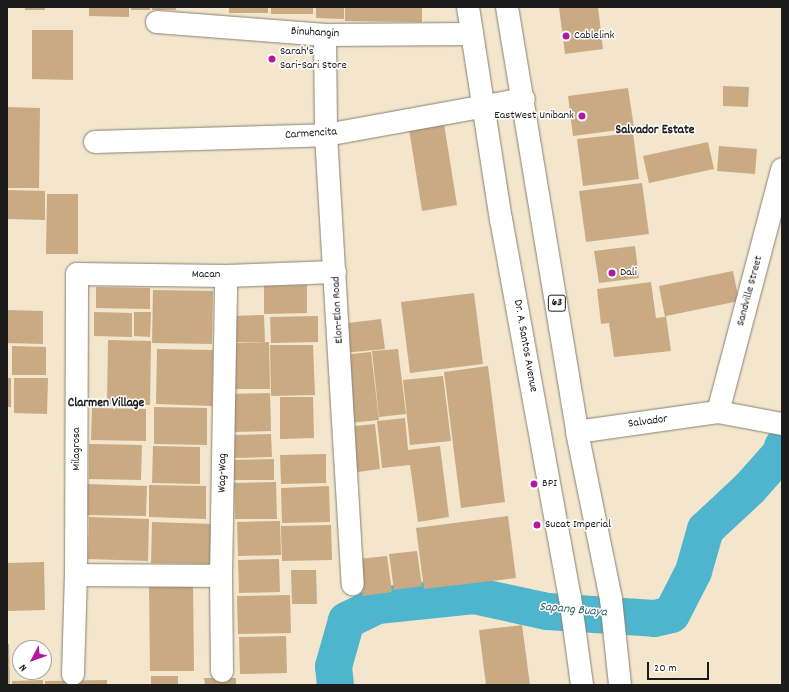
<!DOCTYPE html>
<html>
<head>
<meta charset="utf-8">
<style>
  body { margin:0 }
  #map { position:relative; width:789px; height:692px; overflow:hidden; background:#f3e6cc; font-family:Dekko,sans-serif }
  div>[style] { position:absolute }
  .river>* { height:37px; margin:-18.5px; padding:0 18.5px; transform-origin:18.5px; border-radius:18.5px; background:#4fb5ce }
  .building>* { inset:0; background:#c9aa83 }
  .roads { filter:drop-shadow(0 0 1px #888174) drop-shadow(0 0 1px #888174) }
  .minor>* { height:22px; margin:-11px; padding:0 11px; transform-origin:11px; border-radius:11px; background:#fff }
  .major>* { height:22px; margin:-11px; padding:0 11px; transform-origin:11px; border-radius:11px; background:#fff }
  .dots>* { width:11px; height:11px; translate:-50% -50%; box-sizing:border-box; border:2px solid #fff; border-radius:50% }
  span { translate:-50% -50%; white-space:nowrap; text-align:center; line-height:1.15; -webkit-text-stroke:3px #fff; paint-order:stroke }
  .shield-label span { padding:1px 3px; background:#fff; border:1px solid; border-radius:3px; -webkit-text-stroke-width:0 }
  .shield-label { font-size:11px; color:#1c1c1c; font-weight:700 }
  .street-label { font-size:12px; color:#1c1c1c }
  .poi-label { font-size:12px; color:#1c1c1c }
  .left { translate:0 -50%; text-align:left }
  .right { translate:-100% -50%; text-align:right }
  .neighbourhood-label { font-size:13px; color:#1c1c1c; font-weight:700 }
  .water-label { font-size:13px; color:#33616c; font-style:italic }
  .frame { position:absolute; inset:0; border:8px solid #1c1c1c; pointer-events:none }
  .north { position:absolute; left:12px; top:640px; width:40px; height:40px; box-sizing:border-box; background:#fff; border:1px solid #a4a4a4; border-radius:50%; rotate:229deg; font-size:11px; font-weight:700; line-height:16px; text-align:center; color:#1c1c1c }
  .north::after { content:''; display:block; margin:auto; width:14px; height:18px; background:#b5179e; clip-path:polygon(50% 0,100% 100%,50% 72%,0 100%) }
  .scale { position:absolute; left:647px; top:662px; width:62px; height:18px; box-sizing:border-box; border:2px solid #1c1c1c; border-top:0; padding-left:5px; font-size:12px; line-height:14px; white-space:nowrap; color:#1c1c1c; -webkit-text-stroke:3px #fff; paint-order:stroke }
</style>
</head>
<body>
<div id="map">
  <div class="river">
    <div style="left:335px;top:685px;width:19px;rotate:-96deg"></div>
    <div style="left:333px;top:666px;width:48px;rotate:-74.2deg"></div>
    <div style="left:346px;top:620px;width:34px;rotate:-26deg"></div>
    <div style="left:377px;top:605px;width:97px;rotate:-5.9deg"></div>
    <div style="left:473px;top:595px;width:76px;rotate:12.2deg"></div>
    <div style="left:547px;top:611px;width:107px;rotate:3.7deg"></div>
    <div style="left:654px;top:618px;width:17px;rotate:-13deg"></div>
    <div style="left:671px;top:614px;width:48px;rotate:-62.9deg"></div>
    <div style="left:693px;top:571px;width:44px;rotate:-74.1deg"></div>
    <div style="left:705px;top:529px;width:60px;rotate:-43deg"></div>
    <div style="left:749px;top:488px;width:48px;rotate:-48.4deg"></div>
    <div style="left:781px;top:452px;width:6px;rotate:-81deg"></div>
  </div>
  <div class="building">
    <div style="clip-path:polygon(25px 7px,45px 7px,45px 10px,25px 10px)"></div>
    <div style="clip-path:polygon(89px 7px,129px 7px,129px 17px,89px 16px)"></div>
    <div style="clip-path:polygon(131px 7px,150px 7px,150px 10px,131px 10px)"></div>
    <div style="clip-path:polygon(152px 7px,176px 7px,176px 10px,152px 10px)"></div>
    <div style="clip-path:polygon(229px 7px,268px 7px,268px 13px,229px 13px)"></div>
    <div style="clip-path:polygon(271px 7px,313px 7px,313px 14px,271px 14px)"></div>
    <div style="clip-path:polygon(316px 7px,344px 7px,344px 19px,316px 18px)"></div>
    <div style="clip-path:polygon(345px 7px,422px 7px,422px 22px,345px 21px)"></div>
    <div style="clip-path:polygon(559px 7px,598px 7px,603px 49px,565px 54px)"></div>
    <div style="clip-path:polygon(32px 30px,73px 30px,73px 80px,32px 79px)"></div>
    <div style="clip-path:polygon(723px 86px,749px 87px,748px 107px,723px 106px)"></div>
    <div style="clip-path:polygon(628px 88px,634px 128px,573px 136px,568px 96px)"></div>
    <div style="clip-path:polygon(7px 107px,40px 108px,39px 188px,7px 188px)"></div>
    <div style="clip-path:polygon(444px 124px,457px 205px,422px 211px,409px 129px)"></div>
    <div style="clip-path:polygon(633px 133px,639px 179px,583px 186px,577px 139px)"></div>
    <div style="clip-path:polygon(708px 142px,714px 169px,649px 183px,643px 156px)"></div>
    <div style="clip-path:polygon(719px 146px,757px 149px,755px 174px,717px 171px)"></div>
    <div style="clip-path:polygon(642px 183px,649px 234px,586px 242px,579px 191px)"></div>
    <div style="clip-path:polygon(7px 190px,45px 191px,45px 220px,7px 219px)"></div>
    <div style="clip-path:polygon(47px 194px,78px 194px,78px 254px,46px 254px)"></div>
    <div style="clip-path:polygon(635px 246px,639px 278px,599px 283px,594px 251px)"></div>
    <div style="clip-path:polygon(733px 271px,739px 301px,666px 316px,671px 351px,614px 357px,609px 323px,601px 324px,597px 289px,651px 282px,656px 318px,665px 317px,659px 286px)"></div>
    <div style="clip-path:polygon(307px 285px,307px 313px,264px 314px,264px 286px)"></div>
    <div style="clip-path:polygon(96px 287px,150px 288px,150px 309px,96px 308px)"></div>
    <div style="clip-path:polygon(153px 290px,213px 291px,212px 344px,152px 343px)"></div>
    <div style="clip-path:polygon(474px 293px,483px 364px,410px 373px,401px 302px)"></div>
    <div style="clip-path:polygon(7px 310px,43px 311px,43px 344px,7px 343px)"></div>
    <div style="clip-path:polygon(94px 312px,132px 313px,132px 337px,94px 336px)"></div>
    <div style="clip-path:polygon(134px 312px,151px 312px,150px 337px,134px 336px)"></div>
    <div style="clip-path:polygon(264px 315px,265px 342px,233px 342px,232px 316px)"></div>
    <div style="clip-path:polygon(318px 316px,318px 342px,271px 343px,270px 317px)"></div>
    <div style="clip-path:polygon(381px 319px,385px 349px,343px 353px,340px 324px)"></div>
    <div style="clip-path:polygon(108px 340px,151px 341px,150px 405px,107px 404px)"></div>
    <div style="clip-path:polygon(269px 342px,270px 389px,232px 389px,231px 343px)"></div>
    <div style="clip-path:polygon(270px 345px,313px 345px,315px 395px,271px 396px)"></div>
    <div style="clip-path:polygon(12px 346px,46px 347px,46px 375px,12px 375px)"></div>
    <div style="clip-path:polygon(157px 349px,213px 350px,212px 406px,156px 404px)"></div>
    <div style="clip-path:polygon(398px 349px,406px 414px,379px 417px,372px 351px)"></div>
    <div style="clip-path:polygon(371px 352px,379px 420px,349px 423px,341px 355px)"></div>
    <div style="clip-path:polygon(488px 366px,505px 502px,461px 508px,444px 372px)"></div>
    <div style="clip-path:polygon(443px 376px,451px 441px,410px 445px,403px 380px)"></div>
    <div style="clip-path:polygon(7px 378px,11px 378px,11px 407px,7px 407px)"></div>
    <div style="clip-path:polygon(14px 378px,48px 378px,47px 414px,14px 413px)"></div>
    <div style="clip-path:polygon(270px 393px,271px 431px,231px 432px,230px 394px)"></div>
    <div style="clip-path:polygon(280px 397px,313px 397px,314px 438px,280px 439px)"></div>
    <div style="clip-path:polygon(154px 407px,207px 408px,207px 445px,154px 444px)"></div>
    <div style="clip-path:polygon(92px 408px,146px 409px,146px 441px,91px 440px)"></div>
    <div style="clip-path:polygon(405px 418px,408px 450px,440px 446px,449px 517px,418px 522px,410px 465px,382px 468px,377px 421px)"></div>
    <div style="clip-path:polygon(375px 424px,380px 469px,350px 473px,345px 427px)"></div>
    <div style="clip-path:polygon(271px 434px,272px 457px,232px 458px,232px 435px)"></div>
    <div style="clip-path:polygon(89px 444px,142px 445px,141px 480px,89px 479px)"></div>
    <div style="clip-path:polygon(153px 446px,200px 447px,200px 484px,152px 483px)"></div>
    <div style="clip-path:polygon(326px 454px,326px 483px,281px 484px,280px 455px)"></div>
    <div style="clip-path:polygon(274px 459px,274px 480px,232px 480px,231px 460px)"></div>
    <div style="clip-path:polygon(276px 482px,277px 519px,235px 519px,234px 483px)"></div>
    <div style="clip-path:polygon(85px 484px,147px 486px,146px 516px,84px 515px)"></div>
    <div style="clip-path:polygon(149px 485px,206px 486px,206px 519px,149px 517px)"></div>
    <div style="clip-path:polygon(329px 486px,330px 522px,282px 523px,281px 488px)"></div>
    <div style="clip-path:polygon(508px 516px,516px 578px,424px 589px,416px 528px)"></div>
    <div style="clip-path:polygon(89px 517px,149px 519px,148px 561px,88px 559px)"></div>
    <div style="clip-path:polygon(280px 521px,281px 555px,238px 556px,237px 522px)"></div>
    <div style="clip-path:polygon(152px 522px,214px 524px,214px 564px,151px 563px)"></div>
    <div style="clip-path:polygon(331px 525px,332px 560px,282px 561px,281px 526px)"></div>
    <div style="clip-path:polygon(417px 551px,422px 586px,394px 590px,389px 554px)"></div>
    <div style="clip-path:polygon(387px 556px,392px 592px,363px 596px,358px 559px)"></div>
    <div style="clip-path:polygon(279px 559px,280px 592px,239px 593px,238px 560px)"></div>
    <div style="clip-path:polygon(44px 562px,45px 610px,7px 611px,7px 563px)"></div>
    <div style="clip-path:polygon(291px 570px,316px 570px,317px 604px,292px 604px)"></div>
    <div style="clip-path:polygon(193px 584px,194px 671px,150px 671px,149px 585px)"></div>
    <div style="clip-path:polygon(290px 595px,291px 633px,238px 634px,237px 596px)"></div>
    <div style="clip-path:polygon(522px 625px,530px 685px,486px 685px,479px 630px)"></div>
    <div style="clip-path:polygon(286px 636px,287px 673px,240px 674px,239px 637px)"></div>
    <div style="clip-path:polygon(7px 644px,9px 644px,10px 684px,7px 684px)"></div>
    <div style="clip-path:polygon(151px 676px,178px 676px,178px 685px,151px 685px)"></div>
    <div style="clip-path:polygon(204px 678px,236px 678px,236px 685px,205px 685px)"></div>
    <div style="clip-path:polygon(43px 680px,43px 685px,12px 685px,12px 681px)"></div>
    <div style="clip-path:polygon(107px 680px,107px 685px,45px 685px,45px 681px)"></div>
  </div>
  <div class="roads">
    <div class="minor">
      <div style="left:157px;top:22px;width:169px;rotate:4.4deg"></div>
      <div style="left:325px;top:35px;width:147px;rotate:-0.4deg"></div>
      <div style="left:325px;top:35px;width:100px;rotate:89.4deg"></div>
      <div style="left:326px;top:135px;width:450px;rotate:86.6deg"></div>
      <div style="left:95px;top:142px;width:231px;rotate:-1.7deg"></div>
      <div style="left:326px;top:135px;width:201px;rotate:-10.3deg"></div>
      <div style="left:718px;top:412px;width:251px;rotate:-75.2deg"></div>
      <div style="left:577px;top:432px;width:142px;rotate:-8.1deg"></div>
      <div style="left:718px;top:412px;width:65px;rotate:10.6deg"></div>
      <div style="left:76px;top:575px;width:145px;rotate:0.4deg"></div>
      <div style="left:222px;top:671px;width:95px;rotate:-90.6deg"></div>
      <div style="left:221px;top:576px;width:300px;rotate:-89deg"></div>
      <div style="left:73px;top:674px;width:99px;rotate:-88.3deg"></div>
      <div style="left:76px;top:575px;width:301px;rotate:-89.8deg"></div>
      <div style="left:77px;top:274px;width:149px;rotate:0.8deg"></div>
      <div style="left:226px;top:276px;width:109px;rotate:-2.1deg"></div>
    </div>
    <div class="major">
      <div style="left:468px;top:7px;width:215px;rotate:81.2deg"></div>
      <div style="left:501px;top:219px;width:384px;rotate:79.7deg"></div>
      <div style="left:570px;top:597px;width:89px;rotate:82.2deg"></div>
      <div style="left:507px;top:7px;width:431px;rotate:80.6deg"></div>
      <div style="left:577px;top:432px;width:170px;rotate:78.5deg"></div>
      <div style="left:611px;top:599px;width:86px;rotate:84deg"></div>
    </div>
  </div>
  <div class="dots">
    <div style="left:566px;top:36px;background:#b5179e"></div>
    <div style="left:272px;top:59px;background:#b5179e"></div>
    <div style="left:582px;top:116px;background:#b5179e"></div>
    <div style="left:612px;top:273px;background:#b5179e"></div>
    <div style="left:534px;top:484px;background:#b5179e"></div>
    <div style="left:537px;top:525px;background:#b5179e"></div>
  </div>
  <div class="shield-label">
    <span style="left:557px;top:303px">63</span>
  </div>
  <div class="street-label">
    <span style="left:315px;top:33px;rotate:3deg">Binuhangin</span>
    <span style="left:311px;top:134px;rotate:-4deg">Carmencita</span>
    <span style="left:206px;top:275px">Macan</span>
    <span style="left:750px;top:291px;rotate:-75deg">Sandville Street</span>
    <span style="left:338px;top:310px;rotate:-93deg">Elon-Elon Road</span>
    <span style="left:525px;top:346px;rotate:80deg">Dr. A. Santos Avenue</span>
    <span style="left:648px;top:422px;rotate:-8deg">Salvador</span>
    <span style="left:77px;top:449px;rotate:-90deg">Milagrosa</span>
    <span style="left:223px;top:473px;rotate:-89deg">Wag-Wag</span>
  </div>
  <div class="poi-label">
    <span class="left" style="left:574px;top:36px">Cablelink</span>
    <span class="left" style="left:280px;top:59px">Sarah's<br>Sari-Sari Store</span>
    <span class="right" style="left:574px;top:116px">EastWest Unibank</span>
    <span class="left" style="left:620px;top:273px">Dali</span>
    <span class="left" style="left:542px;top:484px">BPI</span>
    <span class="left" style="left:545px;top:525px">Sucat Imperial</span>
  </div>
  <div class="neighbourhood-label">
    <span style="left:655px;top:131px">Salvador Estate</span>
    <span style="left:106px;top:404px">Clarmen Village</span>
  </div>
  <div class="water-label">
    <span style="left:573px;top:611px;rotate:5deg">Sapang Buaya</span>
  </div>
  <div class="frame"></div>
  <div class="north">N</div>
  <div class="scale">20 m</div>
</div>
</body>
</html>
